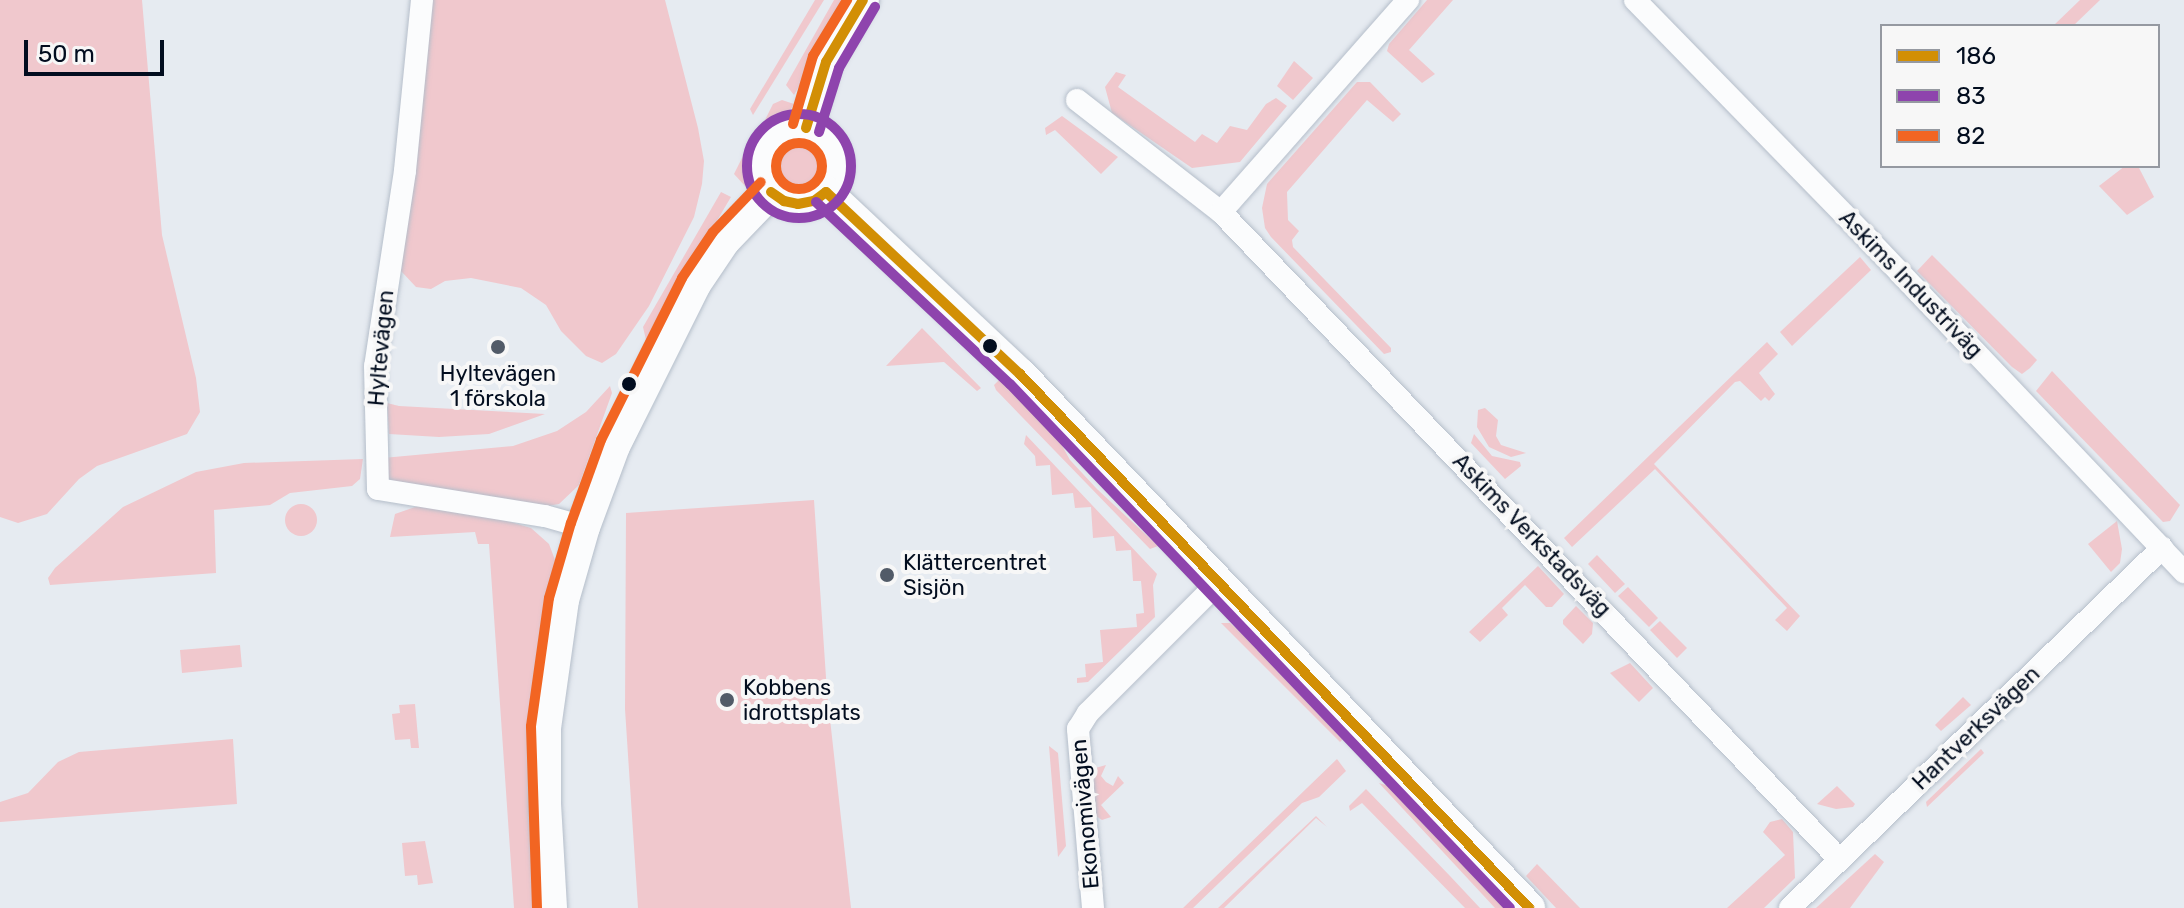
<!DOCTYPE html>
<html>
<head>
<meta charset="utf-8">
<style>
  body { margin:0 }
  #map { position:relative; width:2184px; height:908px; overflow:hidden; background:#e6ebf1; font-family:Rubik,sans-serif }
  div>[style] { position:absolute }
  .green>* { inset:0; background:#f0c8cd }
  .round { border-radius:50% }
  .roads { filter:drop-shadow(0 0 2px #b5beca) drop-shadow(0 0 2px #b5beca) }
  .street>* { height:22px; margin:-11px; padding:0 11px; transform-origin:11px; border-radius:11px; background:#fbfcfd }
  .secondary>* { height:32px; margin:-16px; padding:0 16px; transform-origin:16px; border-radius:16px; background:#fbfcfd }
  .secondary>.ring { margin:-16px; padding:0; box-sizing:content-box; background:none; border:32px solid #fbfcfd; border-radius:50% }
  .bus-1>* { height:10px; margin:-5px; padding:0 5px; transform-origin:5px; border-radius:5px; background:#d28f05 }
  .bus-2>* { height:10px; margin:-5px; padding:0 5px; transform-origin:5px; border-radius:5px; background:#8e44ad }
  .bus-2>.ring { margin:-5px; padding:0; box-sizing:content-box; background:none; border:10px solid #8e44ad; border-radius:50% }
  .bus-3>* { height:10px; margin:-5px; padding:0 5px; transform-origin:5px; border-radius:5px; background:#f26522 }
  .bus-3>.ring { margin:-5px; padding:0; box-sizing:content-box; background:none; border:10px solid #f26522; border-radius:50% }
  .dots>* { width:22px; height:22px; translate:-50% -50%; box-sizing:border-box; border:4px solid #f7f7f7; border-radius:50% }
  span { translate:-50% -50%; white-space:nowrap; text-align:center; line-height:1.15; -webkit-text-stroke:8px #f7f7f7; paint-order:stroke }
  .street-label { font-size:22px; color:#020d1f }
  .poi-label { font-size:22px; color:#020d1f }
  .left { translate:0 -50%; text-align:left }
  .legend { position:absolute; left:1880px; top:24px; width:280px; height:144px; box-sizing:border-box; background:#f7f7f7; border:2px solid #9599a1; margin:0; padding:10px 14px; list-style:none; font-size:24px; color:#020d1f }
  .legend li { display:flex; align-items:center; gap:16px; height:40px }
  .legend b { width:40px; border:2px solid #9599a1 }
  .scale { position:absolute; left:24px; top:40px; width:140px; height:36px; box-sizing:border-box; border:4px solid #020d1f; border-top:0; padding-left:10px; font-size:24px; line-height:28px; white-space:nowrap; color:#020d1f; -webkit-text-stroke:6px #f7f7f7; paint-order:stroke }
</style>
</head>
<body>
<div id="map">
  <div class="green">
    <div style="clip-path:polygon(0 0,142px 0,162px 235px,196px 378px,200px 412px,187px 434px,97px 466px,79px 479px,47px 514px,18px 523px,0 517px)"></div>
    <div style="clip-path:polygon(432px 0,665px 0,698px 128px,704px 161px,702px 184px,694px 217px,649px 306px,616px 354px,602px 363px,586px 356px,561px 331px,546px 305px,521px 288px,471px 278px,445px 281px,431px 289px,416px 287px,401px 271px)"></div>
    <div style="clip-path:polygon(815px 0,824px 0,753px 115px,750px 109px)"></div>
    <div style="clip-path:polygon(834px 0,848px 0,794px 95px,786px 85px)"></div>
    <div style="clip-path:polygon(1427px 0,1453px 0,1409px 50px,1435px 74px,1422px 83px,1387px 51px,1389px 44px)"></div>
    <div style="clip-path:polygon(2080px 0,2100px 0,2073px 26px,2053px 26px)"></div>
    <div style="clip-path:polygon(1294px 61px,1313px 78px,1293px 100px,1277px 86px)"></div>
    <div style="clip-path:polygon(1116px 72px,1126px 75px,1118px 87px,1195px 142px,1202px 134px,1217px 143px,1230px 126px,1247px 130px,1266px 104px,1276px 98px,1287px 106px,1240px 162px,1192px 168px,1112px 113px,1105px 87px)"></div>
    <div style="clip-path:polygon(1357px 82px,1370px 82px,1401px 114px,1393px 122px,1367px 100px,1287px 192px,1288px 220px,1299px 231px,1292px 240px,1293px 247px,1391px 348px,1391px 352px,1384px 354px,1271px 237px,1265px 228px,1262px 208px,1267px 184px)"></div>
    <div style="clip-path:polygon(782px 100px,794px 104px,783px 121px,772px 126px,764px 122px,773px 104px)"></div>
    <div style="clip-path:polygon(1062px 116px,1118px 157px,1101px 174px,1055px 130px,1046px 135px,1045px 128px)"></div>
    <div class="round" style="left:777px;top:141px;width:44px;height:44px"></div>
    <div style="clip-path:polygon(750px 142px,755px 145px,756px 155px,753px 173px,745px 186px,734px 174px)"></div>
    <div style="clip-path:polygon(2125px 166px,2138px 166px,2154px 197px,2127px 215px,2099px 186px)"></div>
    <div style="clip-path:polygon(721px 192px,731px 197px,646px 340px,643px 327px)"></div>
    <div style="clip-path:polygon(1932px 255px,2037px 360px,2030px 368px,2022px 374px,2012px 367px,1917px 271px)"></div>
    <div style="clip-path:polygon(1860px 257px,1871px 270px,1792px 346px,1780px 332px)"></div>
    <div style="clip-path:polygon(922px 328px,981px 388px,977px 391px,944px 362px,886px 366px)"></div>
    <div style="clip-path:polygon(1767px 342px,1778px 354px,1759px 373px,1775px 394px,1769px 401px,1765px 397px,1761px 401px,1740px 381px,1735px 382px,1654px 464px,1800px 616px,1787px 631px,1775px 620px,1787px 608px,1655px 469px,1572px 547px,1564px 538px)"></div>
    <div style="clip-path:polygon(2052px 371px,2180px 505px,2170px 521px,2163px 522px,2036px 391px)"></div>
    <div style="clip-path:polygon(1000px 379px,1055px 433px,1070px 460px,1097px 489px,1158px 546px,1150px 549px,996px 390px,994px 385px)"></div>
    <div style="clip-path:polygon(610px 386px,612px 393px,579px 485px,559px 504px,547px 506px,388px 480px,383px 458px,513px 446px,557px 431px,586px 412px)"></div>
    <div style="clip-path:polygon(387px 403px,399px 406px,545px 414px,489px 434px,439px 437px,389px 434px)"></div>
    <div style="clip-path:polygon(1485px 408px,1498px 420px,1496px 436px,1501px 445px,1526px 453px,1511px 457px,1489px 447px,1477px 427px,1478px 410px)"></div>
    <div style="clip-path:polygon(1474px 434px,1492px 456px,1520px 462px,1521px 466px,1505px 479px,1471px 443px)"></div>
    <div style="clip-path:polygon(1026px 435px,1157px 574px,1153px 585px,1155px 617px,1088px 682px,1077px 683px,1077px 678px,1086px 677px,1085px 664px,1103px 662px,1100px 630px,1137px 627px,1136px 614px,1144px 613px,1141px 581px,1133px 581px,1131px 550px,1116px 551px,1114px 536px,1093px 538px,1091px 507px,1075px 508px,1073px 493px,1052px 495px,1050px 465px,1036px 466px,1035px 456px,1024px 444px)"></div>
    <div style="clip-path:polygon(363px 459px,360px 479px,352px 486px,290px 493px,270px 505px,214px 510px,216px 573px,50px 585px,48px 578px,55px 568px,123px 507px,196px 472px,244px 463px)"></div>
    <div style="clip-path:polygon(814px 500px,827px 692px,851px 908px,638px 908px,625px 709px,626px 513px)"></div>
    <div class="round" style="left:285px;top:504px;width:32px;height:32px"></div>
    <div style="clip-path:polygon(418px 506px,490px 516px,531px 528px,549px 544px,555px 560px,540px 641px,532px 724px,540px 908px,514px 908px,489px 544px,478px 544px,475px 532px,390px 537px,395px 514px)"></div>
    <div style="clip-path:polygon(2117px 521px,2122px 549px,2120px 563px,2111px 572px,2088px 544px)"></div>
    <div style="clip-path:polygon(1597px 555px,1625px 584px,1615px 593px,1588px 564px)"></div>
    <div style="clip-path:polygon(1538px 566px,1564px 594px,1552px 607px,1546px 607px,1525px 585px,1502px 608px,1508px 615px,1480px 642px,1469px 632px)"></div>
    <div style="clip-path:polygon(1628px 587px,1658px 618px,1649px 627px,1618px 596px)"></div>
    <div style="clip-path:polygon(1576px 606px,1593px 623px,1592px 634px,1583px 644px,1563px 624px,1563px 620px)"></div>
    <div style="clip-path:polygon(1660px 621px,1687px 648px,1677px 658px,1650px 630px)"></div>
    <div style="clip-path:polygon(1221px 623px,1230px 623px,1240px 632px,1343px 739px,1340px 742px)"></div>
    <div style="clip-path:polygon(240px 645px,242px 667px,182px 673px,180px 650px)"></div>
    <div style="clip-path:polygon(1630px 663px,1653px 688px,1639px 702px,1610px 673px)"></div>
    <div style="clip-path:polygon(1963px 697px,1971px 705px,1941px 731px,1935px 725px)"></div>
    <div style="clip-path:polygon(415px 704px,419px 748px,411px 748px,410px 739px,395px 740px,392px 714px,400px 713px,399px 705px)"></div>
    <div style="clip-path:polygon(233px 739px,237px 804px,0 822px,0 802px,28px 793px,58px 762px,79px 752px)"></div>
    <div style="clip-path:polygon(1049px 746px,1058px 753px,1066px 846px,1058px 857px)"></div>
    <div style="clip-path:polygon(1981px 749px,1984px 753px,1927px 807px,1926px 802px)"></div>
    <div style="clip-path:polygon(1337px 759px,1346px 771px,1319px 797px,1302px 803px,1193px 908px,1183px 908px)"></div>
    <div style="clip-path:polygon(1106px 765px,1101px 776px,1106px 782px,1113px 786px,1118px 776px,1124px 783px,1101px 805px,1111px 817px,1102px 820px,1096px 816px,1092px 769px)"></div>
    <div style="clip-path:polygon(1379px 783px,1395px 788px,1511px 908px,1495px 908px)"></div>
    <div style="clip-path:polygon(1837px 786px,1855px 804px,1853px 807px,1836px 809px,1817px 804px)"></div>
    <div style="clip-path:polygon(1366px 789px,1450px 876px,1480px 908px,1465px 908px,1362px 803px,1350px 811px,1349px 806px)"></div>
    <div style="clip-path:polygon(1316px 816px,1327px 827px,1316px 818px,1224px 908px,1218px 908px)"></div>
    <div style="clip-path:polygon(1782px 819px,1793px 832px,1795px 878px,1764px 908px,1727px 908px,1785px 855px,1763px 832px,1770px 822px)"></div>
    <div style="clip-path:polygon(425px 841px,433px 883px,418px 885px,417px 875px,405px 876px,402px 843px)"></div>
    <div style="clip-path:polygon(1875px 854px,1884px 862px,1850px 908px,1816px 908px)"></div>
    <div style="clip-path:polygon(1537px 864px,1580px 908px,1556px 908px,1526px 876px)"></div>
  </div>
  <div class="roads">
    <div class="street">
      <div style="left:422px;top:0;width:172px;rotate:95.7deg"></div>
      <div style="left:405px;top:171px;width:197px;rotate:98.7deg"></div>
      <div style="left:375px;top:366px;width:123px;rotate:88.6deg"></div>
      <div style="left:378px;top:489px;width:169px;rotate:9.2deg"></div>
      <div style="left:545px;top:516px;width:41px;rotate:15.8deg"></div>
      <div style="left:1635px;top:0;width:335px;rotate:45.7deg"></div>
      <div style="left:1869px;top:240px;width:458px;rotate:46.5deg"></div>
      <div style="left:1077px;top:100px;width:182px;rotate:37.9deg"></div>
      <div style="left:1221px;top:212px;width:896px;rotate:46.31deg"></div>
      <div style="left:1221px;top:212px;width:283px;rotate:-48.6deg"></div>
      <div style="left:1093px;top:908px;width:180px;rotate:-94.8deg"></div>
      <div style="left:1078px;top:729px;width:19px;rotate:-58deg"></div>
      <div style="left:1088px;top:713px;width:182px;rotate:-45deg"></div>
      <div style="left:1790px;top:908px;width:518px;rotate:-44.06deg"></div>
    </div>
    <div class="secondary">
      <div style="left:806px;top:128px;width:69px;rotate:-73.1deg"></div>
      <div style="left:826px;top:62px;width:72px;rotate:-59.2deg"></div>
      <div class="ring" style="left:761px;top:128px;width:44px;height:44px"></div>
      <div style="left:826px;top:192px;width:266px;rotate:43.2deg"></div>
      <div style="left:1020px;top:374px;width:738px;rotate:46.37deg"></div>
      <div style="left:551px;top:908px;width:105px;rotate:-93.3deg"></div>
      <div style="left:545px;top:803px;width:75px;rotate:-90deg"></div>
      <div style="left:545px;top:728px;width:129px;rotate:-82deg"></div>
      <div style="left:563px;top:600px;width:76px;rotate:-74deg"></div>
      <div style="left:584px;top:527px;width:86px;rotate:-69.7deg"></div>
      <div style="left:614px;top:446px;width:181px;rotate:-63.4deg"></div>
      <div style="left:695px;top:284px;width:52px;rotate:-56deg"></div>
      <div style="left:724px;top:241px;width:68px;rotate:-46.2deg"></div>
    </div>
  </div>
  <div class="bus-1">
    <div style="left:806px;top:128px;width:69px;rotate:-73.1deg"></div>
    <div style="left:826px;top:62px;width:72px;rotate:-59.2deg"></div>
    <div style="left:771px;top:192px;width:16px;rotate:35deg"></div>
    <div style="left:784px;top:201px;width:14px;rotate:12deg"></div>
    <div style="left:798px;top:204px;width:16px;rotate:-11deg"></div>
    <div style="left:814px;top:201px;width:15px;rotate:-37deg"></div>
    <div style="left:826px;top:192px;width:266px;rotate:43.2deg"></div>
    <div style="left:1020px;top:374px;width:738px;rotate:46.37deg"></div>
  </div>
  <div class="bus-2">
    <div class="ring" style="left:747px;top:114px;width:94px;height:94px"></div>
    <div style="left:819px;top:132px;width:67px;rotate:-72.6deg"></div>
    <div style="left:839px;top:68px;width:71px;rotate:-59.5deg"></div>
    <div style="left:816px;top:202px;width:266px;rotate:43.2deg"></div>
    <div style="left:1010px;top:384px;width:724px;rotate:46.34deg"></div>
  </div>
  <div class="bus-3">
    <div style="left:793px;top:124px;width:71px;rotate:-73.6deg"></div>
    <div style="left:813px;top:56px;width:66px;rotate:-58.7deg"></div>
    <div class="ring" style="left:776px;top:143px;width:36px;height:36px"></div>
    <div style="left:537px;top:908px;width:182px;rotate:-91.9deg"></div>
    <div style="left:531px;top:726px;width:129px;rotate:-82deg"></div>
    <div style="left:549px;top:598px;width:78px;rotate:-73.7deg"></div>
    <div style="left:571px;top:523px;width:88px;rotate:-70.1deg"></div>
    <div style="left:601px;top:440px;width:181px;rotate:-63.4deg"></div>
    <div style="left:682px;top:278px;width:55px;rotate:-56deg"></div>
    <div style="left:713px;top:232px;width:69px;rotate:-46.2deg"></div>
  </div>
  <div class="dots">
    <div style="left:990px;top:346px;background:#020d1f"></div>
    <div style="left:498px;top:347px;background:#525b68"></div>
    <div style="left:629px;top:384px;background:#020d1f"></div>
    <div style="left:887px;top:575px;background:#525b68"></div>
    <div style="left:727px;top:700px;background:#525b68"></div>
  </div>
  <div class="street-label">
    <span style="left:1911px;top:284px;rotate:46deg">Askims Industriväg</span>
    <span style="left:381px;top:348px;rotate:-85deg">Hyltevägen</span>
    <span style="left:1532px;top:535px;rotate:46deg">Askims Verkstadsväg</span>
    <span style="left:1976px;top:728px;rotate:-44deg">Hantverksvägen</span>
    <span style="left:1085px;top:814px;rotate:-95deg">Ekonomivägen</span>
  </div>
  <div class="poi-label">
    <span style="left:498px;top:386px">Hyltevägen<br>1 förskola</span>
    <span class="left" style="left:903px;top:575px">Klättercentret<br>Sisjön</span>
    <span class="left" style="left:743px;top:700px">Kobbens<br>idrottsplats</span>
  </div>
  <ul class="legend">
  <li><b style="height:10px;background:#d28f05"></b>186</li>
  <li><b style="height:10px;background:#8e44ad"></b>83</li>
  <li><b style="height:10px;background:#f26522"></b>82</li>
  </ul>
  <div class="scale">50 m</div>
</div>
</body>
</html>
